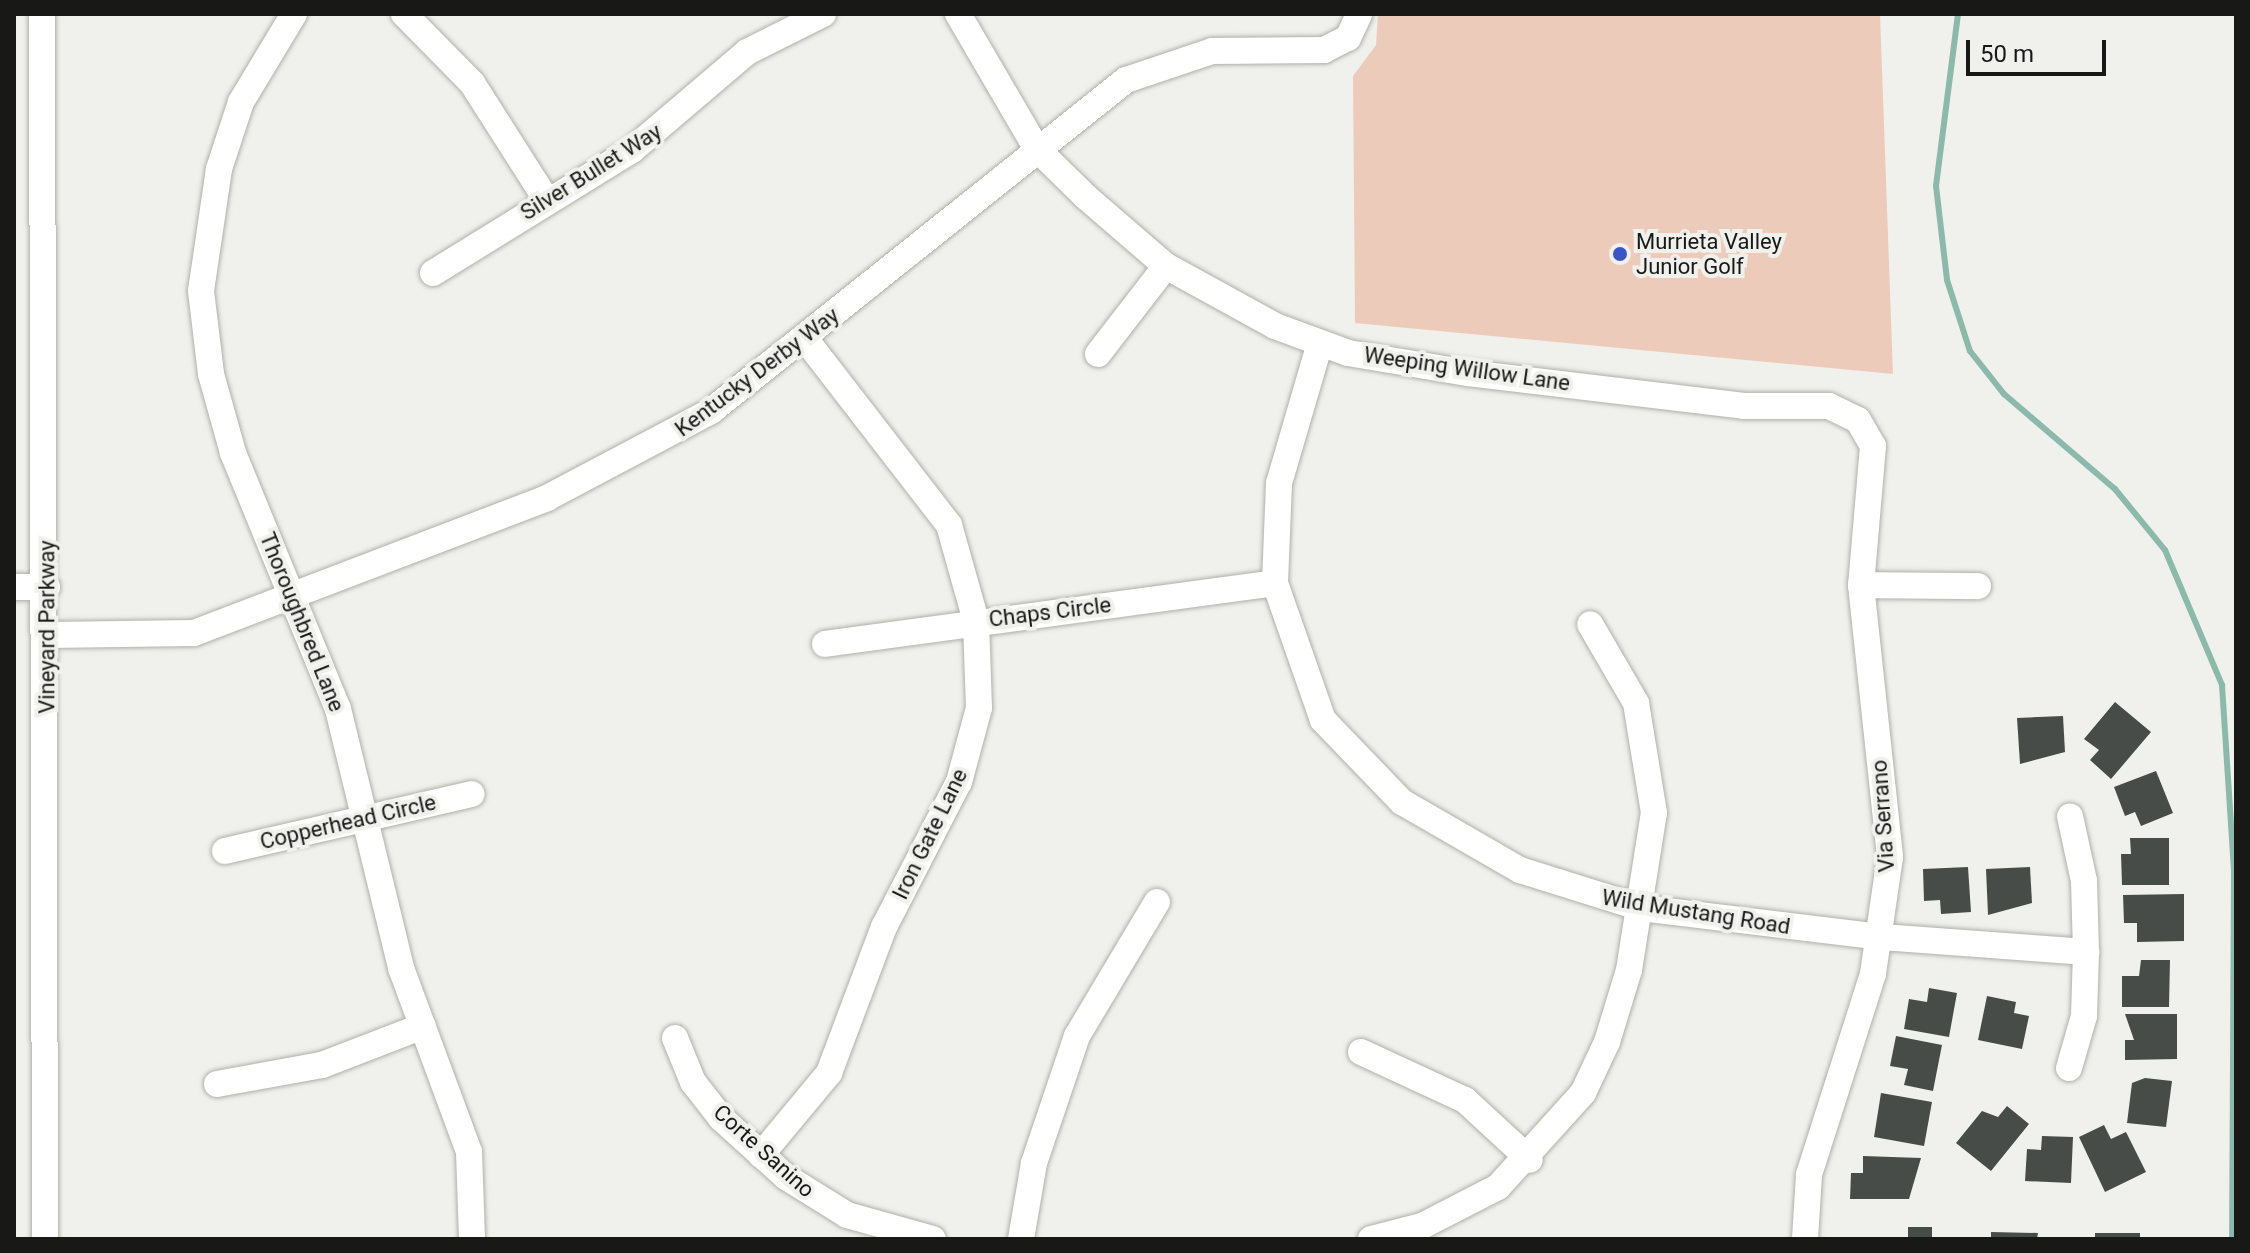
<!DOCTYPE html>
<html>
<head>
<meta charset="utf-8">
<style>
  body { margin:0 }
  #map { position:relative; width:2250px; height:1253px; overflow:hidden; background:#f0f1ec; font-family:Roboto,sans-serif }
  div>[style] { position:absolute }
  .green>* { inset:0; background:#edcbba }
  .stream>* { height:6px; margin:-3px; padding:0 3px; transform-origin:3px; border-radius:3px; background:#8db9ac }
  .building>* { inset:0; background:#484c48 }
  .roads { filter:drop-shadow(0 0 2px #afb0ab) drop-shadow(0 0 2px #afb0ab) }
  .minor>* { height:26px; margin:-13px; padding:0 13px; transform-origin:13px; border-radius:13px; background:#fff }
  .dots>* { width:22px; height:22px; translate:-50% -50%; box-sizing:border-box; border:4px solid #f0f1ec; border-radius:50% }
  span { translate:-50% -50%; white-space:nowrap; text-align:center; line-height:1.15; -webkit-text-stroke:8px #f0f1ec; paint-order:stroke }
  .street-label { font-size:22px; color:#181816 }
  .poi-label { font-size:22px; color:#181816 }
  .left { translate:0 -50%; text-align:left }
  .frame { position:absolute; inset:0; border:16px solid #181816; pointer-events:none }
  .scale { position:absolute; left:1966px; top:40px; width:140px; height:36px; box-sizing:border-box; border:4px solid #181816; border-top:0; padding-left:10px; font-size:24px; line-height:28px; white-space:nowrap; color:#181816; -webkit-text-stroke:6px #f0f1ec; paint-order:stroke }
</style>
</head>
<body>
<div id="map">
  <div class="green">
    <div style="clip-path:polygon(1378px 14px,1880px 14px,1893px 374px,1355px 323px,1353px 76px,1376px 45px)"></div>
  </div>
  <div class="stream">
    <div style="left:1958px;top:14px;width:173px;rotate:97.3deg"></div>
    <div style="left:1936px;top:186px;width:95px;rotate:83.3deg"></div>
    <div style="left:1947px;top:280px;width:75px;rotate:72.1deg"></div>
    <div style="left:1970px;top:351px;width:55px;rotate:51.7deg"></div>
    <div style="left:2004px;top:394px;width:146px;rotate:40.6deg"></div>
    <div style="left:2115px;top:489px;width:79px;rotate:50.7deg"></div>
    <div style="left:2165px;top:550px;width:147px;rotate:67.1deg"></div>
    <div style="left:2222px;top:685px;width:187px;rotate:86.3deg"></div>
    <div style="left:2234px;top:872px;width:367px;rotate:90.3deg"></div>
  </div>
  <div class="building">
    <div style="clip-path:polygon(2115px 702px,2151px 732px,2111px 779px,2090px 760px,2099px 750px,2084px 739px)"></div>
    <div style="clip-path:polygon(2063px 716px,2065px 752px,2020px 764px,2017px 718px)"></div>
    <div style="clip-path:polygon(2156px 771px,2173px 813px,2141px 826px,2135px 812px,2125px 816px,2114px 787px)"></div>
    <div style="clip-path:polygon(2130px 838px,2169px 838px,2169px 885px,2122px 885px,2121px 854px,2131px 854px)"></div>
    <div style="clip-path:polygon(1968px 867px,1971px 912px,1941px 914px,1940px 900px,1924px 901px,1923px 869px)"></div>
    <div style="clip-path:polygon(2030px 867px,2032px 903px,1988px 915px,1986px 869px)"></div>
    <div style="clip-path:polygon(2184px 894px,2184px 941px,2137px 942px,2137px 923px,2124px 923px,2123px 895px)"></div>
    <div style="clip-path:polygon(2141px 960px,2170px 960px,2169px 1007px,2122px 1007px,2122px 976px,2139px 976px)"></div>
    <div style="clip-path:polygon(1929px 988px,1957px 993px,1949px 1037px,1904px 1029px,1909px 999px,1927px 1002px)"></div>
    <div style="clip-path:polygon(1987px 996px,2016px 1002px,2014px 1013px,2029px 1016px,2022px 1049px,1978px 1040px)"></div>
    <div style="clip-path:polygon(2125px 1014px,2177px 1014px,2177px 1059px,2125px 1060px,2125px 1040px,2134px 1040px)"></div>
    <div style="clip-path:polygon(1896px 1036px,1942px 1045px,1933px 1091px,1904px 1085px,1908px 1069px,1890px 1066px)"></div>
    <div style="clip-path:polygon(2145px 1078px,2172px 1081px,2166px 1127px,2127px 1123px,2132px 1083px)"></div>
    <div style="clip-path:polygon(1881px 1093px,1932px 1102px,1924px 1146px,1874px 1137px)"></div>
    <div style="clip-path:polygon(2007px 1106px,2029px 1124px,1991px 1171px,1956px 1143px,1982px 1111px,1998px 1117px)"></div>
    <div style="clip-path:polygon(2104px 1125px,2111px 1139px,2126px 1132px,2146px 1172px,2105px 1192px,2079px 1137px)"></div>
    <div style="clip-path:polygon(2042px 1136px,2073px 1137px,2071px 1183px,2025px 1181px,2027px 1149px,2041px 1150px)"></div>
    <div style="clip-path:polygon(1863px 1156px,1921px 1158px,1909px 1199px,1850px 1199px,1851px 1173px,1863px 1173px)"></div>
    <div style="clip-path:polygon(1908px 1227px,1932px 1227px,1932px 1239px,1908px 1239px)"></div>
    <div style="clip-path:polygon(1991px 1232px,2038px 1233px,2037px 1239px,1991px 1239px)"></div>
    <div style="clip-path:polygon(2095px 1233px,2140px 1233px,2140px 1239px,2095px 1239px)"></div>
  </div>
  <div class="roads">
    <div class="minor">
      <div style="left:42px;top:14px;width:1225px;rotate:89.86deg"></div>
      <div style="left:294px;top:14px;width:103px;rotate:121.1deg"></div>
      <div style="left:241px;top:102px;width:71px;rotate:108.2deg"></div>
      <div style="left:219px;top:169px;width:123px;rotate:98.4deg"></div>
      <div style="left:201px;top:291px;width:84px;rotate:83.1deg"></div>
      <div style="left:211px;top:374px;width:82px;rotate:74.4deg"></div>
      <div style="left:233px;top:453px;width:277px;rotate:67.7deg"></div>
      <div style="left:338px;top:709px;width:267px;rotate:76.3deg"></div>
      <div style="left:401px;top:968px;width:196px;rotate:69.7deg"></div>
      <div style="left:469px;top:1152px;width:87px;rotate:88deg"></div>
      <div style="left:404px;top:14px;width:97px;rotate:45.4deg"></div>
      <div style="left:472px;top:83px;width:138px;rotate:57.5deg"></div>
      <div style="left:958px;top:14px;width:156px;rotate:59.7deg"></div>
      <div style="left:1037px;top:149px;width:69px;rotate:44.4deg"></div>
      <div style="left:1086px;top:197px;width:106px;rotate:40.8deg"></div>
      <div style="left:1166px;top:266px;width:124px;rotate:28.8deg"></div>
      <div style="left:1275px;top:326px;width:78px;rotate:20.3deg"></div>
      <div style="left:1348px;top:353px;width:122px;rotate:9.5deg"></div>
      <div style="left:1468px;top:373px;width:278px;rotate:6.8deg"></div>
      <div style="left:1744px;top:406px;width:85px"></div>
      <div style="left:1829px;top:406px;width:32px;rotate:26deg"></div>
      <div style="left:1858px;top:420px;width:30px;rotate:60deg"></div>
      <div style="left:1873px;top:446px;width:140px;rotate:94.9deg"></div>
      <div style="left:1861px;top:585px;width:274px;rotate:83.9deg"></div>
      <div style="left:1890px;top:857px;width:118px;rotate:98.3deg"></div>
      <div style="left:1873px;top:974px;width:211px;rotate:107.7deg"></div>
      <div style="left:1809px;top:1175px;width:64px;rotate:93.6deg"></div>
      <div style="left:433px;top:273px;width:234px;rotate:-31.7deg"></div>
      <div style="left:632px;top:150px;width:151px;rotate:-40.4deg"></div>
      <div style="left:747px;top:52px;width:85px;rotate:-26.6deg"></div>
      <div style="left:1320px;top:343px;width:146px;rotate:106.3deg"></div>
      <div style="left:1279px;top:483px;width:100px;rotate:92.3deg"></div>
      <div style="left:1275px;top:583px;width:145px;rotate:70.7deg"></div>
      <div style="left:1323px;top:720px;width:114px;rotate:46.1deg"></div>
      <div style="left:1402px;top:802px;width:136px;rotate:30deg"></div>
      <div style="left:1520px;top:870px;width:127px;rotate:17.4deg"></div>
      <div style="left:1641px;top:908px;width:243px;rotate:6.9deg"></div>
      <div style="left:1882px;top:937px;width:205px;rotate:4.2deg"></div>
      <div style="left:1098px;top:354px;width:111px;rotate:-52.3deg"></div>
      <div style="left:1861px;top:585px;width:117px;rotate:0.5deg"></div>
      <div style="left:14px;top:587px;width:33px"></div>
      <div style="left:48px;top:635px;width:146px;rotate:-0.8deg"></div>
      <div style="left:194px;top:633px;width:378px;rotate:-20.9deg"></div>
      <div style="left:547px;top:498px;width:186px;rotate:-27.9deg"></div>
      <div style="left:711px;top:411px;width:531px;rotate:-38.58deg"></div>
      <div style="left:1126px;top:80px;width:91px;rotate:-18.6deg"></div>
      <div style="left:1212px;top:51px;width:112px;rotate:-0.5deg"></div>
      <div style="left:1324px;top:50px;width:27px;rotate:-27deg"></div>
      <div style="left:1348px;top:38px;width:26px;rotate:-65deg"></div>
      <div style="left:825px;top:644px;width:454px;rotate:-7.7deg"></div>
      <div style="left:225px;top:851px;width:253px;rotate:-13deg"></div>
      <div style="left:675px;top:1038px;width:48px;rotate:67.8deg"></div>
      <div style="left:693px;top:1082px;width:46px;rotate:52.1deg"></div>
      <div style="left:721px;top:1118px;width:88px;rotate:42.2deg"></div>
      <div style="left:786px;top:1177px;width:72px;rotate:31.9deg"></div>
      <div style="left:847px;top:1215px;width:89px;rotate:15.6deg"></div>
      <div style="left:1361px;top:1052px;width:115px;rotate:24.8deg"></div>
      <div style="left:1465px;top:1100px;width:88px;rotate:42.7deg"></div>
      <div style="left:2069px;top:1068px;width:54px;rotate:-73.9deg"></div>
      <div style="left:2084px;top:1016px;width:64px;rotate:-88.2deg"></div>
      <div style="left:2086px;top:952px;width:71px;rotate:-91.6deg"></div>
      <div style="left:2084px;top:881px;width:66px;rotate:-102.2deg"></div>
      <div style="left:217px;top:1084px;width:107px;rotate:-10.3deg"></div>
      <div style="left:322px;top:1065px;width:108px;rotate:-21.1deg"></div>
      <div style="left:761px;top:1155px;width:107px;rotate:-50.3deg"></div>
      <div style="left:829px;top:1073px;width:156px;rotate:-69.4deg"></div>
      <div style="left:884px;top:927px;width:163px;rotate:-62.7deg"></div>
      <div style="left:959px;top:782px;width:77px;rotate:-74.9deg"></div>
      <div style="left:979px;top:708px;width:87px;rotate:-92deg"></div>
      <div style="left:976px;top:621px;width:100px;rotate:-105.7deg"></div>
      <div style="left:949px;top:525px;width:235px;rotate:-127.7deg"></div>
      <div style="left:1021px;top:1239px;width:77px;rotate:-80.3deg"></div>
      <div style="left:1034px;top:1163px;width:134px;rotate:-71.3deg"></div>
      <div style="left:1077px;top:1036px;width:156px;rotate:-59.2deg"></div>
      <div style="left:1371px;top:1239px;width:53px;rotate:-14.3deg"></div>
      <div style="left:1422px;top:1226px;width:85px;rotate:-27.2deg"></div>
      <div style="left:1498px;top:1187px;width:127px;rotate:-47.9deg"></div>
      <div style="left:1583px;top:1093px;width:56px;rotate:-64.8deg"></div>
      <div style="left:1607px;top:1042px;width:75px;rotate:-73deg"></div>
      <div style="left:1629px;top:970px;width:159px;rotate:-81deg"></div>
      <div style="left:1654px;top:813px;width:111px;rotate:-99.3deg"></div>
      <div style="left:1636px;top:703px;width:91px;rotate:-120.2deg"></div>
    </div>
  </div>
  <div class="dots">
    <div style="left:1620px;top:254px;background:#3d54c6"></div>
  </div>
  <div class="street-label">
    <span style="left:591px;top:172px;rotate:-32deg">Silver Bullet Way</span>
    <span style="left:1467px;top:369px;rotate:8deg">Weeping Willow Lane</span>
    <span style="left:757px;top:372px;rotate:-37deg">Kentucky Derby Way</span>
    <span style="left:1050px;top:612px;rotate:-7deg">Chaps Circle</span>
    <span style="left:302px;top:622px;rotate:68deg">Thoroughbred Lane</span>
    <span style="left:47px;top:627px;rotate:-90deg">Vineyard Parkway</span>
    <span style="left:1883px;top:816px;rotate:-94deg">Via Serrano</span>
    <span style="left:348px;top:822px;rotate:-13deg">Copperhead Circle</span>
    <span style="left:930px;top:834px;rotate:-64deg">Iron Gate Lane</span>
    <span style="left:1696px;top:912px;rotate:9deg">Wild Mustang Road</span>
    <span style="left:764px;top:1151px;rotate:42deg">Corte Sanino</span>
  </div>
  <div class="poi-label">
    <span class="left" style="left:1636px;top:254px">Murrieta Valley<br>Junior Golf</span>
  </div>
  <div class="frame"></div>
  <div class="scale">50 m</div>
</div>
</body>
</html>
